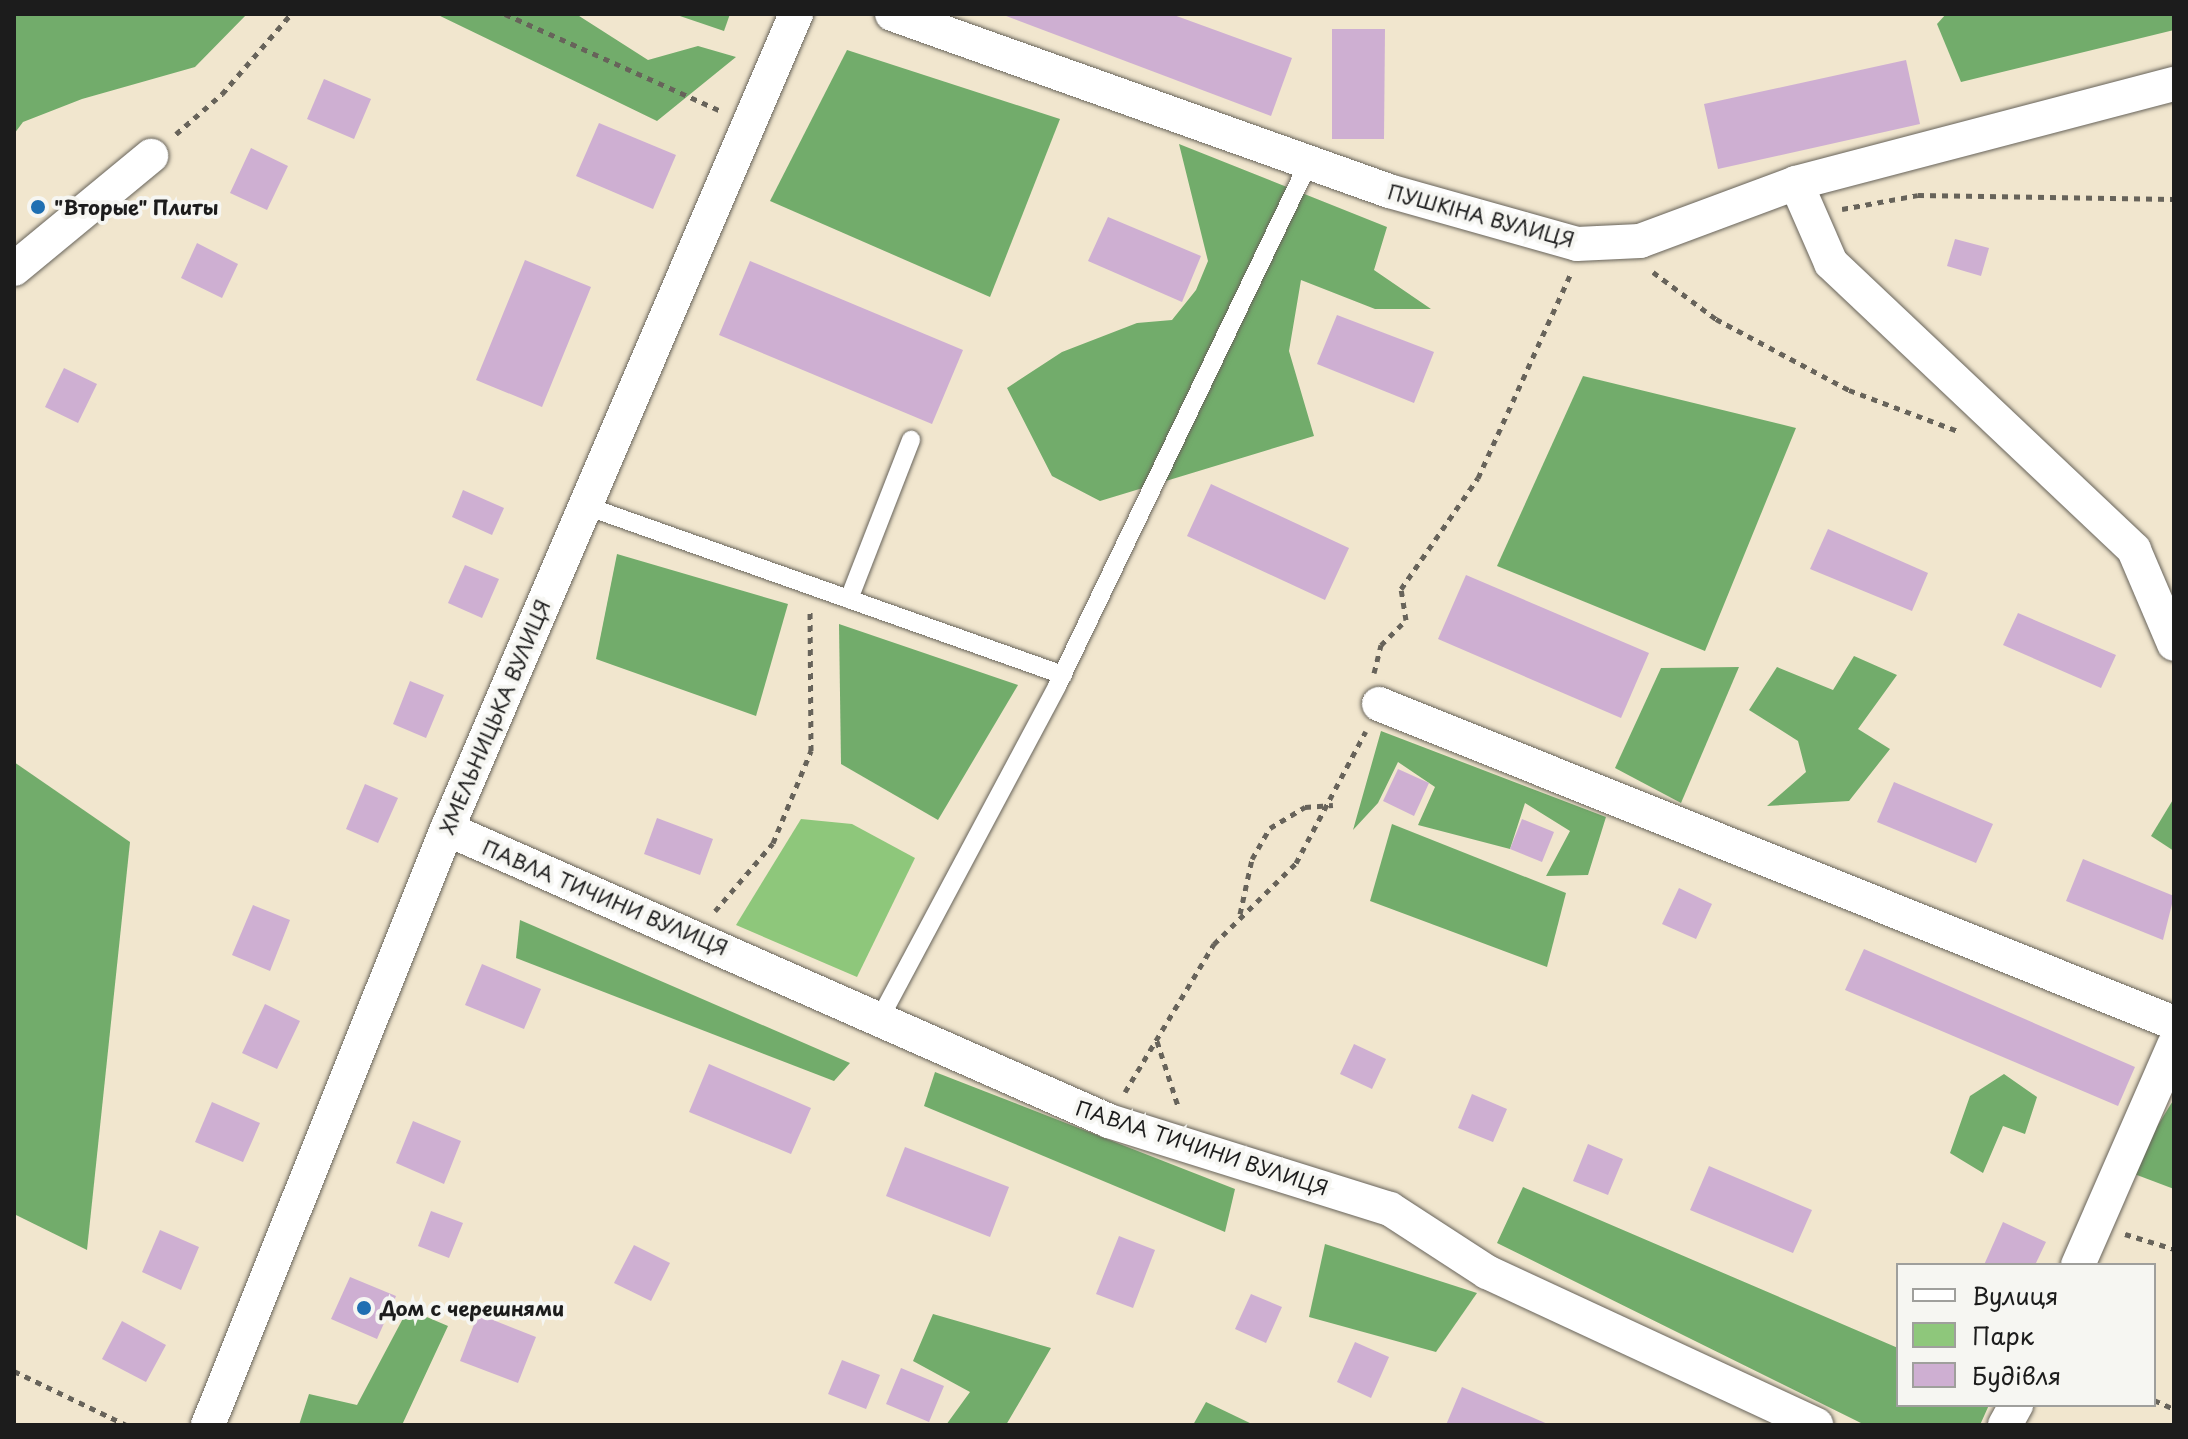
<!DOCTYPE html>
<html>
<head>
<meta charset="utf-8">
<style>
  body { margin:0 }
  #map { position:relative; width:2188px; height:1439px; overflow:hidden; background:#f1e6ce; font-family:"Playpen Sans",sans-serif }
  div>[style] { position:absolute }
  .green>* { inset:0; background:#8ec77b }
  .forest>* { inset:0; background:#72ac6b }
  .building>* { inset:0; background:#ceafd2 }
  .path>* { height:5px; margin-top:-2.5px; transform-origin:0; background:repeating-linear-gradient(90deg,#67635a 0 6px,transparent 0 12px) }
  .roads { filter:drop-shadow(0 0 2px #67635a) drop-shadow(0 0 2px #67635a) }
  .lane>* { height:18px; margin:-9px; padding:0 9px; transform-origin:9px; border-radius:9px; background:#fff }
  .street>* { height:34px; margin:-17px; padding:0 17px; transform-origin:17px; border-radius:17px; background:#fff }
  .dots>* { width:22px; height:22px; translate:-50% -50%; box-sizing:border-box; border:4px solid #f6f6f2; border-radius:50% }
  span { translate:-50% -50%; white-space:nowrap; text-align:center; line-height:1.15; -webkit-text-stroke:8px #f6f6f2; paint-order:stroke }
  .poi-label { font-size:20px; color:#1c1c1c; font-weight:700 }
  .left { translate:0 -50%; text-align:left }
  .street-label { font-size:20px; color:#1c1c1c }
  .frame { position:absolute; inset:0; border:16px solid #1c1c1c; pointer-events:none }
  .legend { position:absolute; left:1896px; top:1263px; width:260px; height:144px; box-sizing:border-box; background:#f6f6f2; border:2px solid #9f9f9c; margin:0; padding:10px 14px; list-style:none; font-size:24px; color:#1c1c1c }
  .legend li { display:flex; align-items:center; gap:16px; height:40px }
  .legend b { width:40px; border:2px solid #9f9f9c }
</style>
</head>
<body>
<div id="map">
  <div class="green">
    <div style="clip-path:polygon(801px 819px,852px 824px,915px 858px,857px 977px,736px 925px)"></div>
  </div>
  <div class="forest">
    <div style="clip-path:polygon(14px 14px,247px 14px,195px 67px,82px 99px,23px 122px,14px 134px)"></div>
    <div style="clip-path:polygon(436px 14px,576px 14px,648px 60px,698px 46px,736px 57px,657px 121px)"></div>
    <div style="clip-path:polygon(674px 14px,730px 14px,724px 31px)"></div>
    <div style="clip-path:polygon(1946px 14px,2174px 14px,2174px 30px,1961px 82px,1937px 24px)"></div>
    <div style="clip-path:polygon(847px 50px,1060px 119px,990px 297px,770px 201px)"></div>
    <div style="clip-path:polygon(1179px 144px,1387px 227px,1374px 270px,1431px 309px,1375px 309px,1301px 280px,1289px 351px,1314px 436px,1100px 501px,1052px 476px,1007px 388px,1062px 352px,1137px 323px,1172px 320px,1196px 290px,1208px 261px)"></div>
    <div style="clip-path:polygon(1583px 376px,1796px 428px,1705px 651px,1497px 566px)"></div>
    <div style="clip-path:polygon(617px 554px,788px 604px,756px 716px,596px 659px)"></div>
    <div style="clip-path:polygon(839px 624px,1018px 685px,938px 820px,841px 764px)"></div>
    <div style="clip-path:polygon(1854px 656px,1897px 675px,1858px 729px,1890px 749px,1849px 801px,1767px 806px,1806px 772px,1798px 741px,1749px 710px,1777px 667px,1833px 690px)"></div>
    <div style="clip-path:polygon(1739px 667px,1681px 803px,1615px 768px,1661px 668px)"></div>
    <div style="clip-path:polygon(1381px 731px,1606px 817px,1588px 875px,1546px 876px,1570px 831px,1525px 803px,1510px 849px,1418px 825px,1435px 787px,1398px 762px,1378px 803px,1353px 830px)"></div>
    <div style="clip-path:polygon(14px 762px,130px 842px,87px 1250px,14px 1214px)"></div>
    <div style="clip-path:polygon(2174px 798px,2174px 851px,2151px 836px)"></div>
    <div style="clip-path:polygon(1392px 824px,1566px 893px,1547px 967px,1370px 901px)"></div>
    <div style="clip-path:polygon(520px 920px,850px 1063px,834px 1081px,516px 958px)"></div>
    <div style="clip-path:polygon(935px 1072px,1235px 1189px,1225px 1232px,924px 1106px)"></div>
    <div style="clip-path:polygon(2004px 1074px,2037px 1097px,2025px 1134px,2003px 1126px,1983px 1173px,1950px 1153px,1970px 1096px)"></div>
    <div style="clip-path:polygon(2174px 1099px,2174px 1189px,2129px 1172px)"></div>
    <div style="clip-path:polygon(1523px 1187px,1898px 1348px,1898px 1405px,1989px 1405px,1980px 1425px,1865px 1425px,1497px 1243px)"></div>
    <div style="clip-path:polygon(1325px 1244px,1477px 1293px,1436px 1352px,1309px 1317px)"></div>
    <div style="clip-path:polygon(408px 1309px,448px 1326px,402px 1425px,299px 1425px,309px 1394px,357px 1405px)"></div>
    <div style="clip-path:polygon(933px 1314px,1051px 1348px,1006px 1425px,946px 1425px,970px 1392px,913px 1361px)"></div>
    <div style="clip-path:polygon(1206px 1402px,1254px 1425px,1193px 1425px)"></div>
  </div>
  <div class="building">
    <div style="clip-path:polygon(1001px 14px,1171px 14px,1292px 58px,1271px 116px)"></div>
    <div style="clip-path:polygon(1332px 29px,1385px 29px,1384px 139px,1332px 139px)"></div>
    <div style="clip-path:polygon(1906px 60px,1920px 124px,1718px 169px,1704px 104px)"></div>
    <div style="clip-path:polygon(324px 79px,371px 99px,354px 139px,307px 119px)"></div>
    <div style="clip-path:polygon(599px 123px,676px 155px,653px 209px,576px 176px)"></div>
    <div style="clip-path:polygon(251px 148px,288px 166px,267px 210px,230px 193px)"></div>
    <div style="clip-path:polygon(1108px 217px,1201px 256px,1182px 302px,1088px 261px)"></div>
    <div style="clip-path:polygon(1955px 239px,1989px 248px,1981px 276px,1947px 266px)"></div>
    <div style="clip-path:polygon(197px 243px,238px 264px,222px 298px,181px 278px)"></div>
    <div style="clip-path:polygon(525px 260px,591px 287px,542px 407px,476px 380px)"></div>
    <div style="clip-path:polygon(750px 261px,963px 350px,932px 424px,719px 335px)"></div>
    <div style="clip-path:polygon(1337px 315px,1434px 352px,1414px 403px,1317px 364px)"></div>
    <div style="clip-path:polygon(64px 368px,97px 384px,78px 423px,45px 407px)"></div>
    <div style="clip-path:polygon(1211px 484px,1349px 548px,1325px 600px,1187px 536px)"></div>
    <div style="clip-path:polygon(463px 490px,504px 508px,492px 535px,452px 517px)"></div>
    <div style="clip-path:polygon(1828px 529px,1928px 573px,1912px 611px,1810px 569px)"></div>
    <div style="clip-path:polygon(465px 565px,499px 579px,482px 618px,448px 603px)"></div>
    <div style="clip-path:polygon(1466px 575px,1649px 653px,1621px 718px,1438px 639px)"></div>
    <div style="clip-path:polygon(2018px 613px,2116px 655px,2101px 688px,2003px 645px)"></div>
    <div style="clip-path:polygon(410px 681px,444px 695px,426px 738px,393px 724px)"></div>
    <div style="clip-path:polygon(1398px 769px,1429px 783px,1414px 816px,1383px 801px)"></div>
    <div style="clip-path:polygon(1894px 782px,1993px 824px,1976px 863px,1877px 822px)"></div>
    <div style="clip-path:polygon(365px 784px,398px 798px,378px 843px,346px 829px)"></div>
    <div style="clip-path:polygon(657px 818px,713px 839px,700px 875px,644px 854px)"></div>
    <div style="clip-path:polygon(1522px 819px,1554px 832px,1542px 862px,1510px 849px)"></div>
    <div style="clip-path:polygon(2083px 859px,2174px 896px,2163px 940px,2066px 901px)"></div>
    <div style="clip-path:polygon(1679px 888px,1712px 904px,1696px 939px,1662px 924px)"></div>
    <div style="clip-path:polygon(253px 905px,290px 920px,270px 971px,232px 955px)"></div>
    <div style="clip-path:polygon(1864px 949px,2135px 1067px,2118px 1106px,1845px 990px)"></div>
    <div style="clip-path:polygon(482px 964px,541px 989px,524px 1029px,465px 1005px)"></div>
    <div style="clip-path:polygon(265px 1004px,300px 1021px,277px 1069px,242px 1053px)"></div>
    <div style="clip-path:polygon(1354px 1044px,1386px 1059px,1372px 1089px,1340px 1074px)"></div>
    <div style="clip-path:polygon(709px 1064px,811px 1108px,791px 1154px,689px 1112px)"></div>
    <div style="clip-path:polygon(1472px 1094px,1507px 1109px,1493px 1142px,1458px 1128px)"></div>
    <div style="clip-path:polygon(212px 1102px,260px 1123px,243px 1162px,195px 1142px)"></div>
    <div style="clip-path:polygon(413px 1121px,461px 1141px,444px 1184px,396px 1163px)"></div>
    <div style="clip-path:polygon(1588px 1144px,1623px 1159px,1608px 1195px,1573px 1181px)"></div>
    <div style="clip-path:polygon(905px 1147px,1009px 1187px,990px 1237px,886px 1196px)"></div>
    <div style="clip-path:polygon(1709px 1166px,1812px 1210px,1793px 1253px,1690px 1210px)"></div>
    <div style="clip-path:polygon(431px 1211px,463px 1223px,449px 1258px,418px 1246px)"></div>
    <div style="clip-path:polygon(2003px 1222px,2046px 1242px,2035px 1265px,1984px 1265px)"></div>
    <div style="clip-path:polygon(160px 1230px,199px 1247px,181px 1290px,142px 1272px)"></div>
    <div style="clip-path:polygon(1119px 1236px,1155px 1250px,1133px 1308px,1096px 1294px)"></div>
    <div style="clip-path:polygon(634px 1245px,670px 1263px,651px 1301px,614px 1283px)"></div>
    <div style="clip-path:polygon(350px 1277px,396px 1296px,377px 1339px,331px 1319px)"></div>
    <div style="clip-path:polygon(1251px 1294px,1282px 1307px,1266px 1343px,1235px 1329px)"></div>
    <div style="clip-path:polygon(478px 1314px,536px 1337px,518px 1383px,460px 1361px)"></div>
    <div style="clip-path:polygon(122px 1321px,166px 1345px,146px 1382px,102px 1359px)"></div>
    <div style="clip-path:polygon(1355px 1342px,1389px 1357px,1371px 1398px,1337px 1382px)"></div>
    <div style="clip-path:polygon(842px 1360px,880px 1375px,866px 1409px,828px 1394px)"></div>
    <div style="clip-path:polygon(901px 1368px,944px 1386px,929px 1422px,886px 1404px)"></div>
    <div style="clip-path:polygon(1462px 1387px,1550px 1425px,1446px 1425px)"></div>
  </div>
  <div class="path">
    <div style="left:505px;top:14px;width:235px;rotate:24.2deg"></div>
    <div style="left:176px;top:134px;width:61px;rotate:-41deg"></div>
    <div style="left:222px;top:94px;width:106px;rotate:-49.2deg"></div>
    <div style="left:1842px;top:209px;width:77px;rotate:-10.4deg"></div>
    <div style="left:1918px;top:195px;width:256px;rotate:0.9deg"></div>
    <div style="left:1653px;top:272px;width:79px;rotate:36.7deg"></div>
    <div style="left:1716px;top:319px;width:151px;rotate:28.1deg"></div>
    <div style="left:1849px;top:390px;width:116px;rotate:20.6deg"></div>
    <div style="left:1374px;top:673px;width:29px;rotate:-76deg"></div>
    <div style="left:1381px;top:645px;width:35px;rotate:-45deg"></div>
    <div style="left:1406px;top:620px;width:31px;rotate:-99deg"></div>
    <div style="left:1401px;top:589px;width:135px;rotate:-55.3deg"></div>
    <div style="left:1478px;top:478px;width:223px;rotate:-65.6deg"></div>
    <div style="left:715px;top:911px;width:89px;rotate:-49.5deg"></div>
    <div style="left:773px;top:843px;width:100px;rotate:-67.6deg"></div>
    <div style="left:811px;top:751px;width:141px;rotate:-90.4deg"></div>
    <div style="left:1240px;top:914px;width:56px;rotate:-77.7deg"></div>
    <div style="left:1252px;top:859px;width:36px;rotate:-60deg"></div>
    <div style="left:1270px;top:828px;width:41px;rotate:-31deg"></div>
    <div style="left:1305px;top:807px;width:28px;rotate:-4deg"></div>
    <div style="left:1157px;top:1041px;width:71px;rotate:72.1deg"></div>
    <div style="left:1125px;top:1092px;width:173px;rotate:-59deg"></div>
    <div style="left:1214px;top:944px;width:115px;rotate:-44.6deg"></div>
    <div style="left:1296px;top:863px;width:149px;rotate:-62.1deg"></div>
    <div style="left:2125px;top:1234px;width:51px;rotate:17deg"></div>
    <div style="left:14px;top:1371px;width:124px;rotate:25.7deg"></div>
    <div style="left:2154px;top:1400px;width:22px;rotate:24deg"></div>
  </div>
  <div class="roads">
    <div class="lane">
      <div style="left:586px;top:506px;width:506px;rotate:19.51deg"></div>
      <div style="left:849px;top:599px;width:171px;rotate:-68.7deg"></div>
      <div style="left:880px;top:1018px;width:376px;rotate:-61.9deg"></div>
      <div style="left:1057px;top:686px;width:579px;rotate:-64.32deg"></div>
    </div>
    <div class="street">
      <div style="left:892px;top:14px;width:528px;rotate:19.6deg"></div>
      <div style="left:1389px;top:191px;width:195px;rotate:15.7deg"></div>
      <div style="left:1577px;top:244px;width:63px;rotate:-2.7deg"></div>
      <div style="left:1640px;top:241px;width:166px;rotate:-20.4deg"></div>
      <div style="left:1796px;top:183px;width:391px;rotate:-14.7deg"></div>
      <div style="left:1796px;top:183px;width:87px;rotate:66.4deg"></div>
      <div style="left:1831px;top:263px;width:417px;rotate:43.4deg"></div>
      <div style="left:2134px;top:550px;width:102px;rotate:66.9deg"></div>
      <div style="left:14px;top:269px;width:178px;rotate:-39.5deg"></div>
      <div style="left:1379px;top:704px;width:857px;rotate:21.86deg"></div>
      <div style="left:447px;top:829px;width:724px;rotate:23.8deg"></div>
      <div style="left:1109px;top:1121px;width:294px;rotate:17.4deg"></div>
      <div style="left:1390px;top:1209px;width:116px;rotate:33deg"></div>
      <div style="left:1487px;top:1272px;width:363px;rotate:24.9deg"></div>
      <div style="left:2078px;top:1265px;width:240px;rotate:-66.4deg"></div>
      <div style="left:208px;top:1425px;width:642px;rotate:-68.15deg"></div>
      <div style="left:447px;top:829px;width:887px;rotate:-66.82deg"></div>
      <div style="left:2005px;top:1425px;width:23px;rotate:-61deg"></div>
    </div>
  </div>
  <div class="dots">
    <div style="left:38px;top:207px;background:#1f6fb2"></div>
    <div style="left:364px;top:1308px;background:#1f6fb2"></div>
  </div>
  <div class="poi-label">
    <span class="left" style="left:54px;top:207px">"Вторые" Плиты</span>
    <span class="left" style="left:380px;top:1308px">Дом с черешнями</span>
  </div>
  <div class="street-label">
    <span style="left:1481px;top:216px;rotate:15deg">ПУШКІНА ВУЛИЦЯ</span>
    <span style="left:495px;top:717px;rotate:-67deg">ХМЕЛЬНИЦЬКА ВУЛИЦЯ</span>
    <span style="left:605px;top:898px;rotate:23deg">ПАВЛА ТИЧИНИ ВУЛИЦЯ</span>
    <span style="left:1202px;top:1148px;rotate:18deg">ПАВЛА ТИЧИНИ ВУЛИЦЯ</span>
  </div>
  <div class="frame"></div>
  <ul class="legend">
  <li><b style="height:10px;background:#fff"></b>Вулиця</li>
  <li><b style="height:22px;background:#8ec77b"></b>Парк</li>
  <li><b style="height:22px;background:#ceafd2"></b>Будівля</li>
  </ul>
</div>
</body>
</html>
